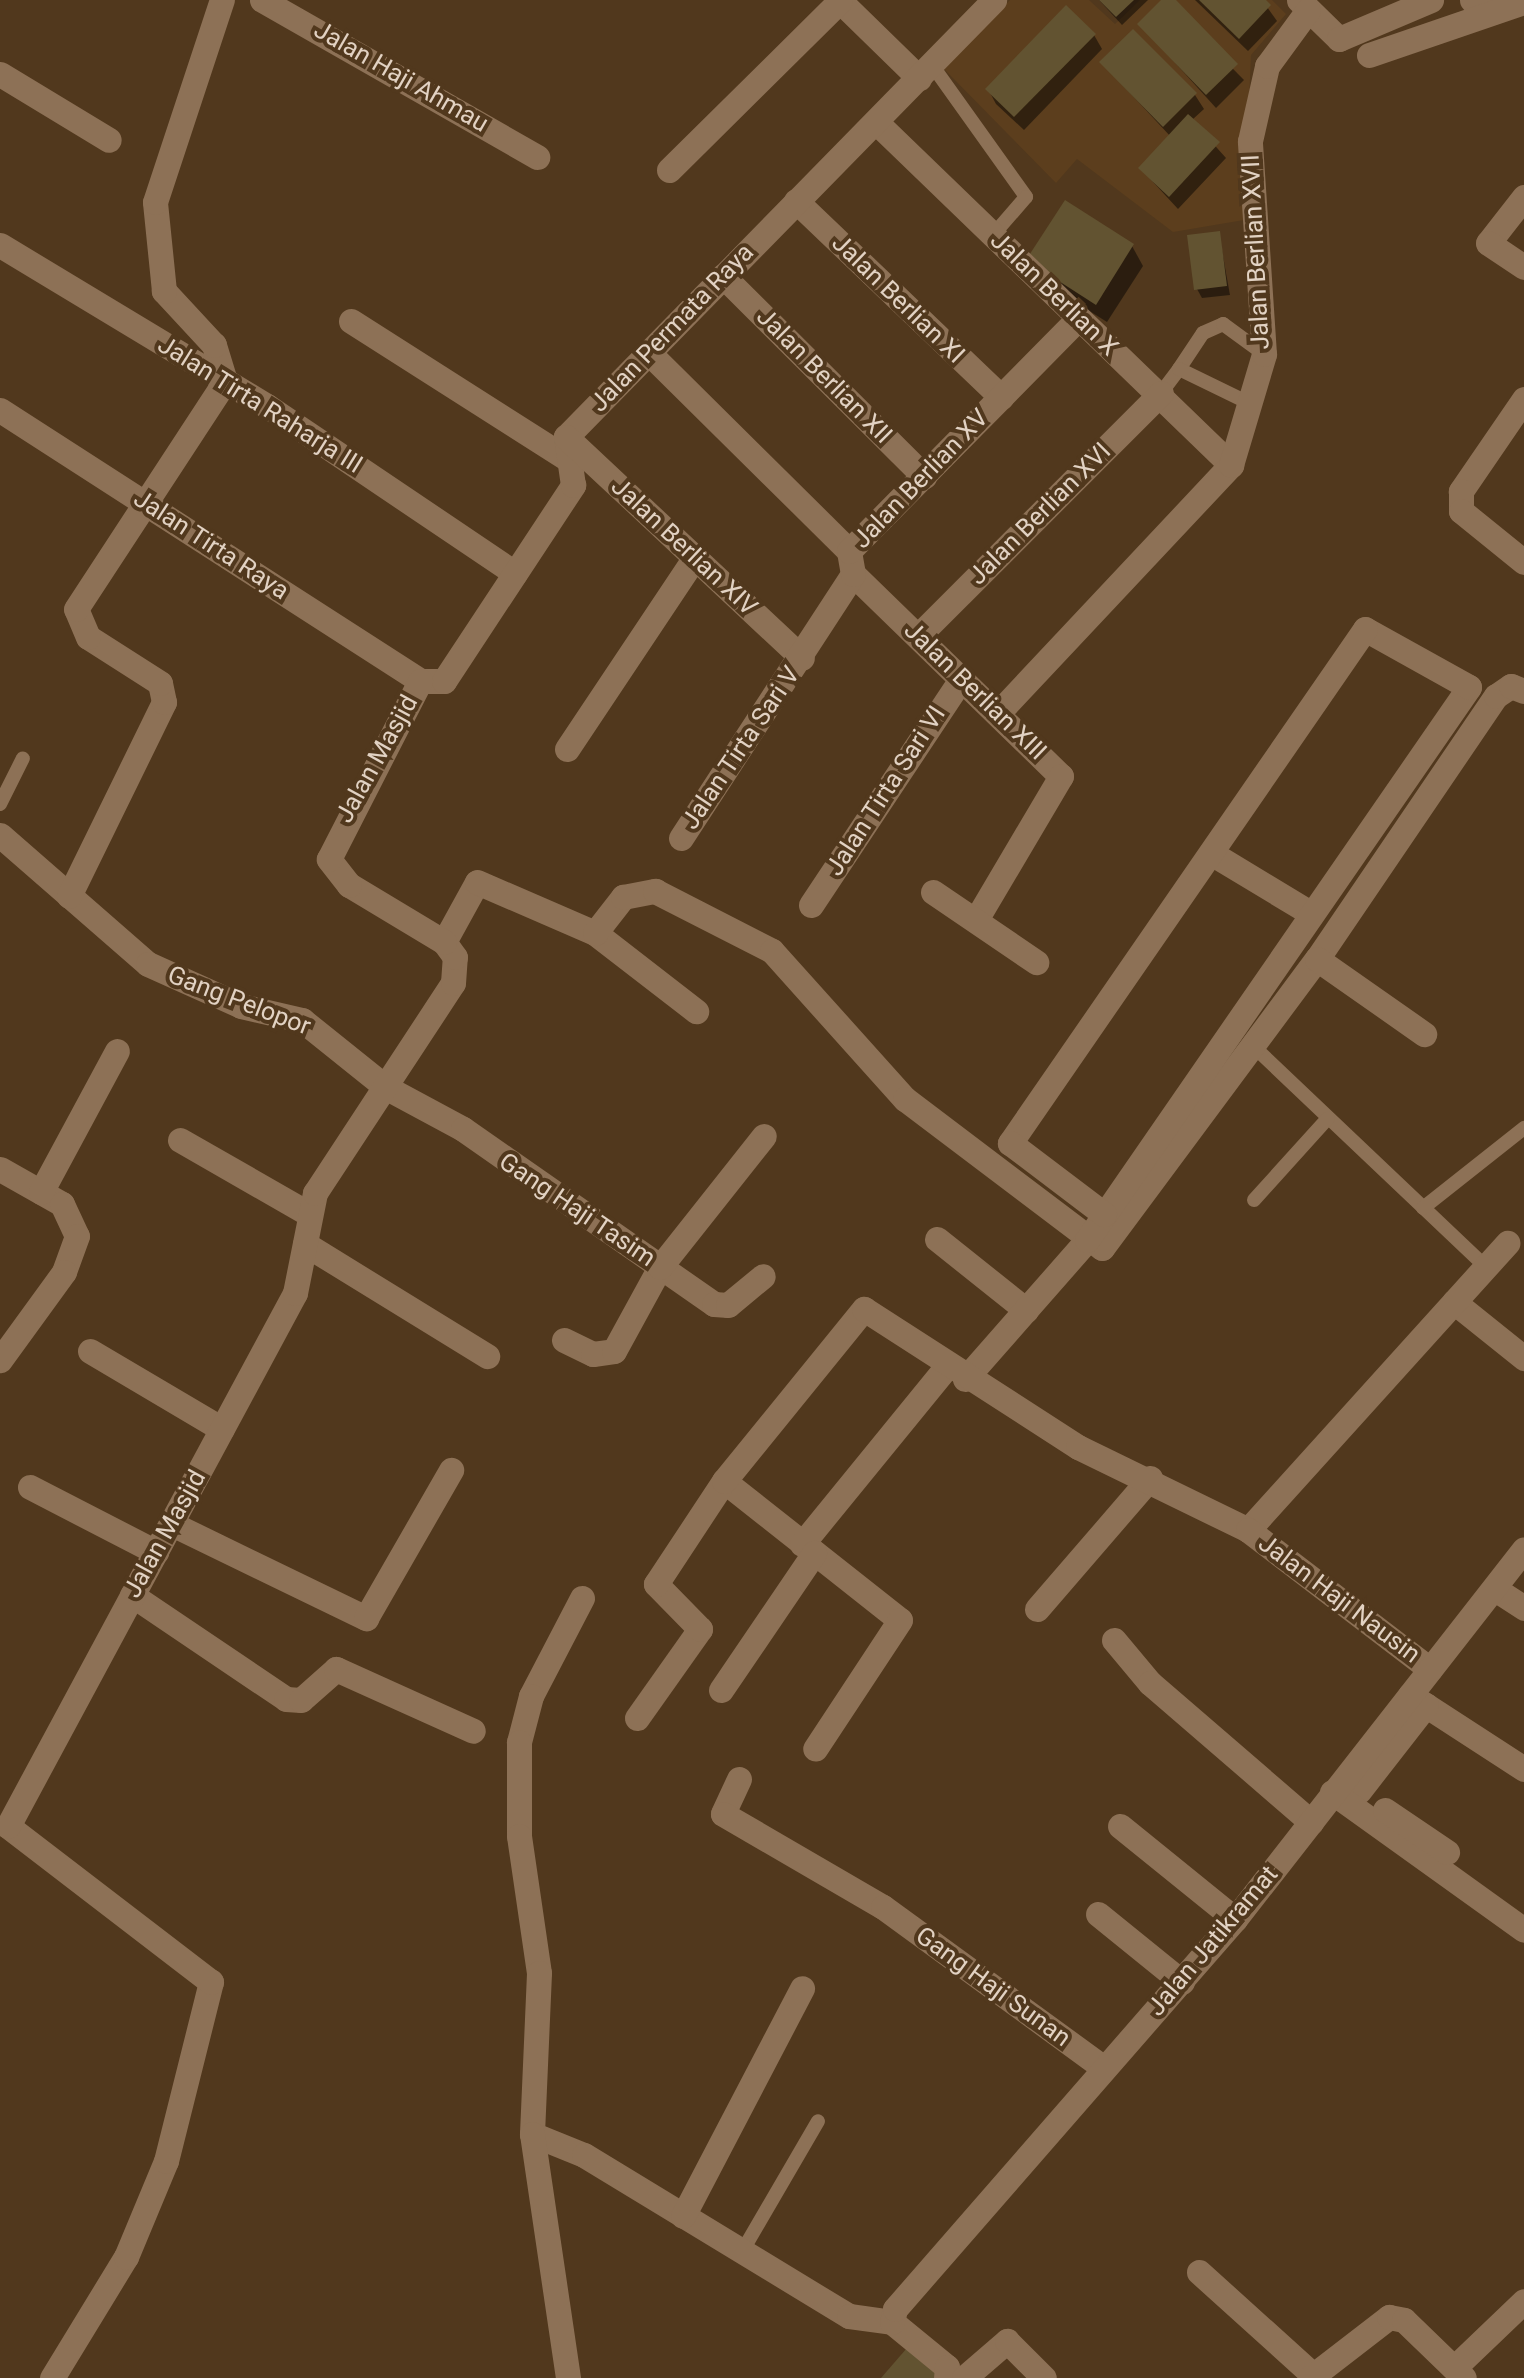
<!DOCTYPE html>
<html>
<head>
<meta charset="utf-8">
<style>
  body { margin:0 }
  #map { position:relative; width:1524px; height:2378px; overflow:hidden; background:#51381d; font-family:Roboto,sans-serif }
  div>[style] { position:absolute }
  .built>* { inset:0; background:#5c3e1d }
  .shadow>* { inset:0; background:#0007 }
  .building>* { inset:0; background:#625331 }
  .lane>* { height:14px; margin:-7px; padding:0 7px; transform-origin:7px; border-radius:7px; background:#8d7156 }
  .street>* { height:25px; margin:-12.5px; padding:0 12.5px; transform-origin:12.5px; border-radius:12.5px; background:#8d7156 }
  span { translate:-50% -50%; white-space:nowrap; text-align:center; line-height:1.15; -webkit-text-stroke:8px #51381d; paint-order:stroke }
  .street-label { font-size:25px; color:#e2d2c3 }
</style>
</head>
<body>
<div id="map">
  <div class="built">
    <div style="clip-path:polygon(1010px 0,1089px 0,1115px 24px,1140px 0,1272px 0,1286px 14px,1251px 55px,1244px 220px,1173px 232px,1077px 159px,1056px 183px,944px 69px)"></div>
  </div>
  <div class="shadow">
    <div style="clip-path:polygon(1099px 0,1148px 0,1122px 25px)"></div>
    <div style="clip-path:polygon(1165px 0,1244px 80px,1216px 108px,1140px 24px)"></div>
    <div style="clip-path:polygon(1195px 0,1262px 0,1277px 21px,1248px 51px)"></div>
    <div style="clip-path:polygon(1133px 32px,1195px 95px,1204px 109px,1192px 120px,1226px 158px,1178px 209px,1141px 169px,1171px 137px,1102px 63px)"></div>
    <div style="clip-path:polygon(1094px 35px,1102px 49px,1024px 130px,996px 104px,988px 89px)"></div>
    <div style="clip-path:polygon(1219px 234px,1230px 295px,1202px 298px,1197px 289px)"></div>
    <div style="clip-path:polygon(1132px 246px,1143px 266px,1107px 322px,1040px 280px)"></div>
  </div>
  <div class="building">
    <div style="clip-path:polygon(1099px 0,1134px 0,1116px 17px)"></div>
    <div style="clip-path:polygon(1161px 0,1176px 0,1238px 64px,1206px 95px,1137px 24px)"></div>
    <div style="clip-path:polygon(1199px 0,1266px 0,1271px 5px,1239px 39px)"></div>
    <div style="clip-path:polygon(1066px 5px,1096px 34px,1014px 117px,985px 89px)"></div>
    <div style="clip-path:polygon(1133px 29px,1197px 93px,1163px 127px,1099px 62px)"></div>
    <div style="clip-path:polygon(1188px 114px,1220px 142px,1169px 197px,1138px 168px)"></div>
    <div style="clip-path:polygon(1065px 200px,1134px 244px,1096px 305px,1026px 260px)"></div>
    <div style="clip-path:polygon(1220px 231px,1227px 286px,1194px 290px,1187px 235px)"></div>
    <div style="clip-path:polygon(907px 2348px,938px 2375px,936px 2378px,881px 2378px)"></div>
  </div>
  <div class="lane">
    <div style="left:932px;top:65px;width:162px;rotate:54.5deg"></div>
    <div style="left:1026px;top:197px;width:50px;rotate:131deg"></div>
    <div style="left:1179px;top:369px;width:43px;rotate:-56.3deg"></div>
    <div style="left:1203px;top:333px;width:22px;rotate:-24deg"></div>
    <div style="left:1223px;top:324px;width:51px;rotate:36.2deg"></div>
    <div style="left:1161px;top:393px;width:30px;rotate:-53deg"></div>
    <div style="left:1179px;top:369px;width:80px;rotate:25.9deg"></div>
    <div style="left:0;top:804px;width:51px;rotate:-63.4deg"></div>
    <div style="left:1251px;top:1044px;width:324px;rotate:43.5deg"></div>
    <div style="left:1254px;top:1200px;width:110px;rotate:-47.9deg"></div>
    <div style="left:1423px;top:1208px;width:129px;rotate:-38.4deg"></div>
    <div style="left:743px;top:2250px;width:149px;rotate:-59.8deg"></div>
  </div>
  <div class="street">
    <div style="left:262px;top:0;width:317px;rotate:29.7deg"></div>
    <div style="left:839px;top:0;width:112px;rotate:44.3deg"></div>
    <div style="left:1299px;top:0;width:56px;rotate:44.3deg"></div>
    <div style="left:1339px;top:39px;width:100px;rotate:-23deg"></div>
    <div style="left:1472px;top:0;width:25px"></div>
    <div style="left:1369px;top:55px;width:164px;rotate:-18.9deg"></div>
    <div style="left:0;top:74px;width:127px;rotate:31.2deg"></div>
    <div style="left:876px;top:122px;width:494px;rotate:44deg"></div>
    <div style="left:669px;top:170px;width:240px;rotate:-44.7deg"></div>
    <div style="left:1524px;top:197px;width:58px;rotate:128deg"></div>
    <div style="left:1488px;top:243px;width:43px;rotate:33.7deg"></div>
    <div style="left:796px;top:201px;width:284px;rotate:43.7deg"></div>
    <div style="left:0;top:245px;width:312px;rotate:31.1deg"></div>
    <div style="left:267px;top:406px;width:299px;rotate:34deg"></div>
    <div style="left:723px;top:276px;width:284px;rotate:44.9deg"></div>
    <div style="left:351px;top:321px;width:262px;rotate:32.5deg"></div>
    <div style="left:648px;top:352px;width:283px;rotate:44.7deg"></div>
    <div style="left:1524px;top:399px;width:112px;rotate:124.4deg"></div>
    <div style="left:1461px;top:491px;width:20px;rotate:90deg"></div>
    <div style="left:1461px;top:511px;width:81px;rotate:39deg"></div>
    <div style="left:0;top:410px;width:500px;rotate:32.8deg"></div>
    <div style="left:420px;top:681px;width:24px"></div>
    <div style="left:444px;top:681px;width:235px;rotate:-56.6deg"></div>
    <div style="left:573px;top:485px;width:49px;rotate:-98.3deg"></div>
    <div style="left:566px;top:437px;width:612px;rotate:-45.6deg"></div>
    <div style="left:566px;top:437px;width:323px;rotate:43.1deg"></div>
    <div style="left:853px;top:574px;width:290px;rotate:44.2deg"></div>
    <div style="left:1061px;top:776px;width:167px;rotate:120.6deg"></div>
    <div style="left:919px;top:635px;width:342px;rotate:-45deg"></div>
    <div style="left:998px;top:713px;width:340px;rotate:-46.8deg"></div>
    <div style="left:1231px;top:465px;width:116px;rotate:-73.4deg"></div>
    <div style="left:1264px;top:354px;width:213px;rotate:-93.8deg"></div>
    <div style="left:1250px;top:141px;width:77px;rotate:-77.2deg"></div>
    <div style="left:1267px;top:66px;width:69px;rotate:-53.8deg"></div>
    <div style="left:567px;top:749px;width:231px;rotate:-56.3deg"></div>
    <div style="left:0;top:835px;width:196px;rotate:41.1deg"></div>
    <div style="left:148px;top:964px;width:102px;rotate:24.3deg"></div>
    <div style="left:241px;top:1006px;width:63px;rotate:12.9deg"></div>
    <div style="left:302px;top:1020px;width:109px;rotate:38.7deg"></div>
    <div style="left:387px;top:1088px;width:86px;rotate:28.3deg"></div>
    <div style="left:463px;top:1129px;width:306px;rotate:34.9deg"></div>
    <div style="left:714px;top:1304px;width:14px;rotate:4deg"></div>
    <div style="left:728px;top:1305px;width:45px;rotate:-39.6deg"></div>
    <div style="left:681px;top:838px;width:315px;rotate:-56.9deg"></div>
    <div style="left:853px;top:574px;width:23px;rotate:-100deg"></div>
    <div style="left:849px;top:551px;width:325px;rotate:-45.4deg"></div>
    <div style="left:1211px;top:853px;width:112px;rotate:31.1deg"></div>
    <div style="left:933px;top:892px;width:125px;rotate:34.2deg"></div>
    <div style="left:69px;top:896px;width:216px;rotate:-63.9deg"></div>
    <div style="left:164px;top:702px;width:19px;rotate:-102deg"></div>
    <div style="left:160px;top:683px;width:85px;rotate:-147.4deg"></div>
    <div style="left:88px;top:637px;width:30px;rotate:-113deg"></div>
    <div style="left:76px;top:609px;width:272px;rotate:-56.8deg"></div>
    <div style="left:225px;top:381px;width:38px;rotate:-107deg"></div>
    <div style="left:214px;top:345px;width:74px;rotate:-132.8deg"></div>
    <div style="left:164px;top:291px;width:89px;rotate:-95.8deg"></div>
    <div style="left:155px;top:202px;width:213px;rotate:-71.7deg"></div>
    <div style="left:811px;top:905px;width:273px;rotate:-56.4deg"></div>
    <div style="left:595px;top:933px;width:128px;rotate:37.7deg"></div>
    <div style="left:444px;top:942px;width:68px;rotate:-61.2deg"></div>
    <div style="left:477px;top:882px;width:129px;rotate:23.4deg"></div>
    <div style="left:595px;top:933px;width:46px;rotate:-52.1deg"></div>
    <div style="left:623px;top:897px;width:33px;rotate:-11deg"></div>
    <div style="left:655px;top:891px;width:131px;rotate:27.1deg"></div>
    <div style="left:772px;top:951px;width:199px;rotate:48.1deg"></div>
    <div style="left:905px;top:1099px;width:247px;rotate:37.1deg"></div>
    <div style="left:1102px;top:1248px;width:360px;rotate:-53.4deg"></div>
    <div style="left:1317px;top:959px;width:318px;rotate:-55.8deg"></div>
    <div style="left:1496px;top:696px;width:18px;rotate:-34deg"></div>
    <div style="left:1511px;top:686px;width:14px;rotate:21deg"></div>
    <div style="left:1317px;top:959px;width:131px;rotate:35deg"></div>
    <div style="left:180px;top:1140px;width:149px;rotate:29.8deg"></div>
    <div style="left:0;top:1169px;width:71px;rotate:29.4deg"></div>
    <div style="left:62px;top:1204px;width:35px;rotate:65deg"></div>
    <div style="left:77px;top:1236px;width:38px;rotate:110deg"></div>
    <div style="left:64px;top:1272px;width:109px;rotate:126deg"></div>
    <div style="left:41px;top:1192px;width:160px;rotate:-61.7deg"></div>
    <div style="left:937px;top:1239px;width:114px;rotate:38.6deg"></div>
    <div style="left:305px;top:1244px;width:214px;rotate:31.6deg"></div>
    <div style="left:1454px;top:1302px;width:90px;rotate:38.7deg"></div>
    <div style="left:564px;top:1340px;width:32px;rotate:26deg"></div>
    <div style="left:593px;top:1354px;width:21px;rotate:-8deg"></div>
    <div style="left:614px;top:1351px;width:96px;rotate:-61.3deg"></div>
    <div style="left:660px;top:1267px;width:167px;rotate:-51.6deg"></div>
    <div style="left:90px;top:1351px;width:153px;rotate:30.6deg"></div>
    <div style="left:965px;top:1379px;width:185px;rotate:-48.7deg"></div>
    <div style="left:1087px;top:1240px;width:672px;rotate:-55.36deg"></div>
    <div style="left:1469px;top:687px;width:119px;rotate:-150.9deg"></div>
    <div style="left:1365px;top:629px;width:625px;rotate:124.63deg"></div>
    <div style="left:1010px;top:1143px;width:118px;rotate:37.1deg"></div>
    <div style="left:724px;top:1481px;width:224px;rotate:38.3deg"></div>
    <div style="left:900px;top:1620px;width:154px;rotate:123.4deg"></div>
    <div style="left:30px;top:1487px;width:142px;rotate:27.3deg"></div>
    <div style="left:172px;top:1524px;width:216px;rotate:25.9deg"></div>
    <div style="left:366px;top:1618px;width:171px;rotate:-60.1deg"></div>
    <div style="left:1248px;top:1530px;width:387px;rotate:-47.9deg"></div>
    <div style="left:802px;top:1544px;width:230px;rotate:-50.8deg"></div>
    <div style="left:1495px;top:1589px;width:35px;rotate:33deg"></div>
    <div style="left:132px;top:1595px;width:186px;rotate:34deg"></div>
    <div style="left:286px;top:1699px;width:15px;rotate:4deg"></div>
    <div style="left:301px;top:1700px;width:47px;rotate:-41.5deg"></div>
    <div style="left:336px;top:1669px;width:150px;rotate:24.3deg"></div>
    <div style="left:582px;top:1598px;width:110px;rotate:117.5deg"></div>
    <div style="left:531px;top:1696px;width:48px;rotate:104.6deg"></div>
    <div style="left:519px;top:1742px;width:94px;rotate:90deg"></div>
    <div style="left:519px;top:1836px;width:138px;rotate:81.7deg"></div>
    <div style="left:539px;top:1973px;width:161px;rotate:92.5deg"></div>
    <div style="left:532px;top:2134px;width:56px;rotate:22deg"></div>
    <div style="left:584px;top:2155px;width:310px;rotate:31.3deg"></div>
    <div style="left:849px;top:2316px;width:43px;rotate:7.9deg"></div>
    <div style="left:892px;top:2322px;width:71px;rotate:39.3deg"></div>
    <div style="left:947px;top:2367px;width:11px;rotate:95deg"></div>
    <div style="left:1037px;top:1609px;width:173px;rotate:-49.2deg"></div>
    <div style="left:1114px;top:1640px;width:56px;rotate:50.1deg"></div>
    <div style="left:1150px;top:1683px;width:213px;rotate:40.8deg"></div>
    <div style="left:721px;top:1690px;width:166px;rotate:-55.8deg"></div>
    <div style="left:1410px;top:1695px;width:136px;rotate:33deg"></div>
    <div style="left:637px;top:1718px;width:109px;rotate:-54.7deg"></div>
    <div style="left:700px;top:1629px;width:63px;rotate:-134.4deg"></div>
    <div style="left:656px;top:1584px;width:123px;rotate:-56.6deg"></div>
    <div style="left:724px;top:1481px;width:222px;rotate:-50.9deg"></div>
    <div style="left:864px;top:1309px;width:255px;rotate:32.8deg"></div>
    <div style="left:1078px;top:1447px;width:189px;rotate:26deg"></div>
    <div style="left:1248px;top:1530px;width:229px;rotate:37.4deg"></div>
    <div style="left:739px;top:1779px;width:38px;rotate:115deg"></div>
    <div style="left:723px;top:1814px;width:185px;rotate:30.2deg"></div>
    <div style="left:883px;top:1907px;width:273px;rotate:36.1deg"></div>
    <div style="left:1359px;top:1791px;width:109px;rotate:-52.1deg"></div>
    <div style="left:1332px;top:1792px;width:236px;rotate:35.7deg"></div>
    <div style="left:1385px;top:1810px;width:75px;rotate:34.1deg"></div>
    <div style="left:1120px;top:1826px;width:148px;rotate:39deg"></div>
    <div style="left:1098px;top:1914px;width:108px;rotate:39deg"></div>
    <div style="left:532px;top:2134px;width:247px;rotate:81.6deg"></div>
    <div style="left:683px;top:2216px;width:257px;rotate:-62.4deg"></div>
    <div style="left:1199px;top:2272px;width:154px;rotate:42.1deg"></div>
    <div style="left:892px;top:2322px;width:13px;rotate:-77deg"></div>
    <div style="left:895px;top:2309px;width:517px;rotate:-48.92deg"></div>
    <div style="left:1235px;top:1919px;width:469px;rotate:-52deg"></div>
    <div style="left:1455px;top:2367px;width:95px;rotate:-43.7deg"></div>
    <div style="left:52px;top:2378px;width:142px;rotate:-58.6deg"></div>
    <div style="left:126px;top:2257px;width:104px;rotate:-67.4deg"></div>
    <div style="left:166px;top:2161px;width:185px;rotate:-75.9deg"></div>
    <div style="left:211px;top:1982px;width:256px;rotate:-142.5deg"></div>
    <div style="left:8px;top:1826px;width:605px;rotate:-61.7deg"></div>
    <div style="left:295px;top:1293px;width:102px;rotate:-78.7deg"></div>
    <div style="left:315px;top:1193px;width:251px;rotate:-56.7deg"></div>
    <div style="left:453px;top:983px;width:26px;rotate:-86deg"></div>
    <div style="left:455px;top:957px;width:19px;rotate:-126deg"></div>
    <div style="left:444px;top:942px;width:111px;rotate:-149deg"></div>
    <div style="left:349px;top:885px;width:33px;rotate:-128deg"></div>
    <div style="left:329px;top:859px;width:200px;rotate:-62.9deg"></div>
    <div style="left:964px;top:2378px;width:57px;rotate:-40.7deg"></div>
    <div style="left:1007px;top:2341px;width:52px;rotate:45deg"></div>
    <div style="left:1310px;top:2378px;width:100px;rotate:-37.7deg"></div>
    <div style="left:1389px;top:2317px;width:15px;rotate:11deg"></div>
    <div style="left:1404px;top:2320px;width:83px;rotate:44deg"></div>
  </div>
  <div class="street-label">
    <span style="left:401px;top:77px;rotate:30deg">Jalan Haji Ahmau</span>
    <span style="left:1256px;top:252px;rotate:-93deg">Jalan Berlian XVII</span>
    <span style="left:1054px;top:294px;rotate:44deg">Jalan Berlian X</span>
    <span style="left:898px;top:299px;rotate:44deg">Jalan Berlian XI</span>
    <span style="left:672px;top:328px;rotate:-46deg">Jalan Permata Raya</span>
    <span style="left:824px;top:376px;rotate:45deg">Jalan Berlian XII</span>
    <span style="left:260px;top:405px;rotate:32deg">Jalan Tirta Raharja III</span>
    <span style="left:921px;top:479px;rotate:-46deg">Jalan Berlian XV</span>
    <span style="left:1040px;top:514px;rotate:-45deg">Jalan Berlian XVI</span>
    <span style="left:211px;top:545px;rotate:33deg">Jalan Tirta Raya</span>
    <span style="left:684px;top:547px;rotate:43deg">Jalan Berlian XIV</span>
    <span style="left:975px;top:691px;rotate:44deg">Jalan Berlian XIII</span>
    <span style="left:741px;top:748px;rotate:-56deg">Jalan Tirta Sari V</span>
    <span style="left:377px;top:759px;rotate:-61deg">Jalan Masjid</span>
    <span style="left:886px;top:791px;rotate:-57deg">Jalan Tirta Sari VI</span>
    <span style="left:239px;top:1001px;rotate:21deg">Gang Pelopor</span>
    <span style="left:577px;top:1210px;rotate:34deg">Gang Haji Tasim</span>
    <span style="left:165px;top:1534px;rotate:-61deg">Jalan Masjid</span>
    <span style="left:1339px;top:1599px;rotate:37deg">Jalan Haji Nausin</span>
    <span style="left:1213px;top:1941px;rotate:-50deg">Jalan Jatikramat</span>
    <span style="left:993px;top:1987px;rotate:36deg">Gang Haji Sunan</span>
  </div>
</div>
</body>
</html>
